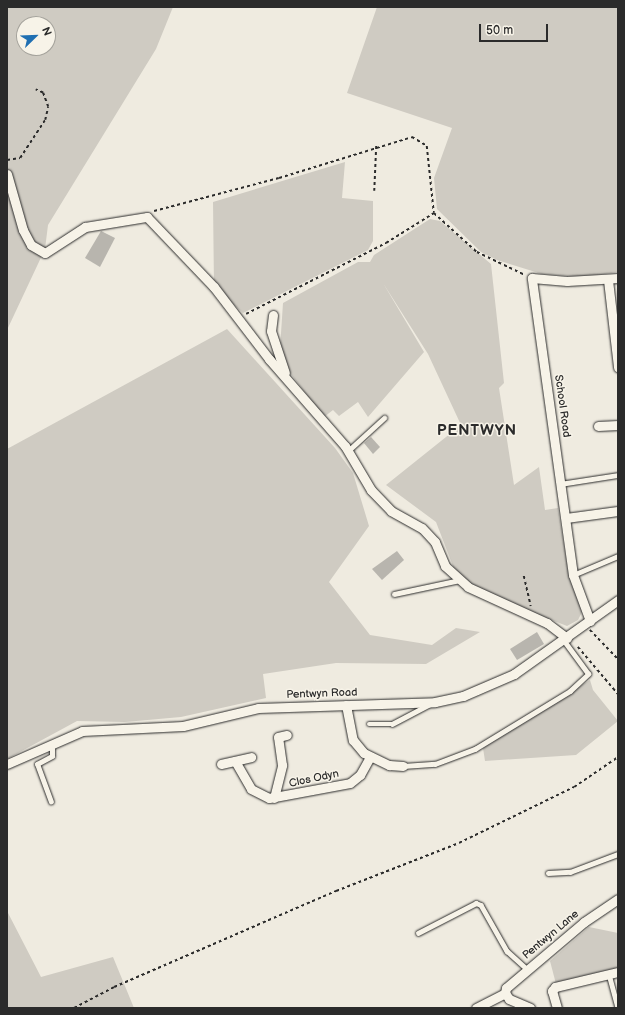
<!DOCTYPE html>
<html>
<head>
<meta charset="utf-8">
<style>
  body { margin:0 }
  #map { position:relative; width:625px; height:1015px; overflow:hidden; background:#efebe0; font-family:"Balsamiq Sans",sans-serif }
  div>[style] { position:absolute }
  .green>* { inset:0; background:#cfcbc2 }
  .building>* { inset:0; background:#b8b5ae }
  .path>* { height:1.5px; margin-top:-0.75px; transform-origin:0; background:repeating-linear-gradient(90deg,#2b2b2b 0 3px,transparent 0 6px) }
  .roads { filter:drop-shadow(0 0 1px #2b2b2b) drop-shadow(0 0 1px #2b2b2b) }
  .lane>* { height:4.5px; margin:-2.25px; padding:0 2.25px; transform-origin:2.25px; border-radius:2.25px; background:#f7f3e8 }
  .street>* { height:9px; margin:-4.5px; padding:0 4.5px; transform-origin:4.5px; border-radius:4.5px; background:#f7f3e8 }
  span { translate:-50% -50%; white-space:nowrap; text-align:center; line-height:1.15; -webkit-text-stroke:3px #f7f3e8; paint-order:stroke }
  .street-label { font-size:11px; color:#2b2b2b }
  .district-label { font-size:15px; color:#2b2b2b; font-weight:700; letter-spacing:1px }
  .frame { position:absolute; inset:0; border:8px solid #2b2b2b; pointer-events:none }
  .north { position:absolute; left:16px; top:16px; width:40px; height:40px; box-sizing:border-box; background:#f7f3e8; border:1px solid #a5a39c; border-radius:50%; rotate:67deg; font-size:11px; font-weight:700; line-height:16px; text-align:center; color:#2b2b2b }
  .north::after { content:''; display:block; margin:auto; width:14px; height:18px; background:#1f6fb2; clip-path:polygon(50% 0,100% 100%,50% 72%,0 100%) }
  .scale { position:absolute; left:479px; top:24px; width:69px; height:18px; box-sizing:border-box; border:2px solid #2b2b2b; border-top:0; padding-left:5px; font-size:12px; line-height:14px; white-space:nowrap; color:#2b2b2b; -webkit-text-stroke:3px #f7f3e8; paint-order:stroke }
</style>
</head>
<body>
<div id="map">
  <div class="green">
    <div style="clip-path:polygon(evenodd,7px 7px,173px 7px,156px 49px,48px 225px,45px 249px,7px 330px,7px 7px,24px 24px,48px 24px,48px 48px,24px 48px,24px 24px)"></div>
    <div style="clip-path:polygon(377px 7px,618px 7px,618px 272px,584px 277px,542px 274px,497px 260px,481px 252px,437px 209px,434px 178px,452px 128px,347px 93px)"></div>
    <div style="clip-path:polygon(345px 162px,342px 198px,373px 201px,373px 241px,368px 250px,243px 313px,214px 287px,213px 202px)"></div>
    <div style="clip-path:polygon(430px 219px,440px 221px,491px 264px,504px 383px,499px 388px,514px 485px,539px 467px,545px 510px,558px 508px,569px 576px,583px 610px,578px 620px,567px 626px,477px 591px,456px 574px,436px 522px,386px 485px,461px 425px,428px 354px,383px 283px,424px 352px,368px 417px,358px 402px,339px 416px,333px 410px,324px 417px,287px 369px,280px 348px,283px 303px,358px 262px,370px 262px,374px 255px)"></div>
    <div style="clip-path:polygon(227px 329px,335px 448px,353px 473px,369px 526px,329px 582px,370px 635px,432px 645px,456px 628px,480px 632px,426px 664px,336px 663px,263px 674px,266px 698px,181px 717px,125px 722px,77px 721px,7px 759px,7px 449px)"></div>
    <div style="clip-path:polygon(590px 680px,593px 690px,618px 721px,576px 755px,485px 761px,483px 748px)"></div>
    <div style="clip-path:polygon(7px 911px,41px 977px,113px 957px,134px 1008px,7px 1008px)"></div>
    <div style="clip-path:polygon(589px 927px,618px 933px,618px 969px,556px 984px,550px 961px)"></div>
  </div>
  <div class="building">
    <div style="clip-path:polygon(101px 231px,115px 238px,100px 267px,85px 258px)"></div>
    <div style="clip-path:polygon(371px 437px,380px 447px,373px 454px,364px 443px)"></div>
    <div style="clip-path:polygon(397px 551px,404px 560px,382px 580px,372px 569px)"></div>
    <div style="clip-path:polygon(537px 632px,544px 644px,517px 660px,510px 649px)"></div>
  </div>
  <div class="path">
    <div style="left:7px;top:160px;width:13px;rotate:-9deg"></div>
    <div style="left:20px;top:158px;width:45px;rotate:-56.7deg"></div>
    <div style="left:45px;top:120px;width:13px;rotate:-77deg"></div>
    <div style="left:48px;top:107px;width:15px;rotate:-110deg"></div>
    <div style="left:43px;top:93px;width:8px;rotate:-157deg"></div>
    <div style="left:374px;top:191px;width:45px;rotate:-87.5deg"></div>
    <div style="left:154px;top:211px;width:129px;rotate:-14.8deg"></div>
    <div style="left:279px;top:178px;width:139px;rotate:-17.1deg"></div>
    <div style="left:412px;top:137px;width:17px;rotate:31deg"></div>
    <div style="left:427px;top:146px;width:67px;rotate:84deg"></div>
    <div style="left:434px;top:213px;width:58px;rotate:42.2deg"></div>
    <div style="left:477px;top:252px;width:53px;rotate:25.6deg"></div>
    <div style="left:246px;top:314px;width:157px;rotate:-26.9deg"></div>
    <div style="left:386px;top:243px;width:57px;rotate:-32deg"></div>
    <div style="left:524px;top:576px;width:31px;rotate:77deg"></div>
    <div style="left:590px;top:630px;width:40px;rotate:46deg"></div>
    <div style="left:578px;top:647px;width:62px;rotate:49.6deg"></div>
    <div style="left:74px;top:1008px;width:45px;rotate:-27.7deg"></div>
    <div style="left:114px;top:987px;width:242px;rotate:-23.4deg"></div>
    <div style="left:336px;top:891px;width:132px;rotate:-21.3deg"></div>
    <div style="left:459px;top:843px;width:128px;rotate:-26deg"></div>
    <div style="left:574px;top:787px;width:53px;rotate:-34.3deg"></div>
  </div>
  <div class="roads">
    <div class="lane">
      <div style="left:348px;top:451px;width:49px;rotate:-42.5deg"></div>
      <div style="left:560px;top:484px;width:59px;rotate:-8.8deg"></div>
      <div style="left:573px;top:575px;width:49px;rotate:-22.9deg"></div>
      <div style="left:394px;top:594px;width:67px;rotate:-12deg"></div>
      <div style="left:369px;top:724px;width:23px"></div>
      <div style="left:392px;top:724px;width:43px;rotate:-27.8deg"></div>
      <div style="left:403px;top:766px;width:32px;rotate:-4deg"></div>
      <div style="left:435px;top:764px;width:43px;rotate:-20.6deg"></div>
      <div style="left:475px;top:749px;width:111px;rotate:-31.4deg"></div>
      <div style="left:570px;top:691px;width:25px;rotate:-43deg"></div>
      <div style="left:588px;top:674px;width:42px;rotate:-126.3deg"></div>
      <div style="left:51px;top:802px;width:40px;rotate:-110.2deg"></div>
      <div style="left:37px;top:764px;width:17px;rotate:-28deg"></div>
      <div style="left:52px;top:756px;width:12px;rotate:-90deg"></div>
      <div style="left:548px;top:873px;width:22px;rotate:-3deg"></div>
      <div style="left:570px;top:872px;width:51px;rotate:-20.6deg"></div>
      <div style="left:418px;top:933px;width:65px;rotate:-27.3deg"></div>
      <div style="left:476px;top:903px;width:5px;rotate:22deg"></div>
      <div style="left:481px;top:905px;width:53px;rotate:60.5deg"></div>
      <div style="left:507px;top:951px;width:28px;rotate:42deg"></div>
      <div style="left:609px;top:974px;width:35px;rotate:75deg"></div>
    </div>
    <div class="street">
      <div style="left:7px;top:174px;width:58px;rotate:74.1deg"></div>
      <div style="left:23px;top:230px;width:17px;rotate:62deg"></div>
      <div style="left:31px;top:245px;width:16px;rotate:30deg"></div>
      <div style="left:45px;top:253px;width:48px;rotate:-33deg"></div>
      <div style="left:85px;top:227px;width:63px;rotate:-9.2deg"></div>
      <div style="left:147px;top:217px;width:97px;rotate:46.3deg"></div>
      <div style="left:214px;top:287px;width:91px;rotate:52.6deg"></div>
      <div style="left:269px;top:359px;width:116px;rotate:48.9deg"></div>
      <div style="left:345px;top:446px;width:51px;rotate:59.4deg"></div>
      <div style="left:371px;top:490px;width:29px;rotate:46deg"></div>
      <div style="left:391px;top:511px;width:35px;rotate:29deg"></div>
      <div style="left:422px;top:528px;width:19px;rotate:47deg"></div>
      <div style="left:435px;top:542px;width:26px;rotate:67deg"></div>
      <div style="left:445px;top:566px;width:31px;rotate:42deg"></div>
      <div style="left:468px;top:587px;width:87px;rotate:24.5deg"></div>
      <div style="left:547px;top:623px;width:25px;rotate:37deg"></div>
      <div style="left:608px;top:280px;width:88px;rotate:83.4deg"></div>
      <div style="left:273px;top:315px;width:16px;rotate:97deg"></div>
      <div style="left:271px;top:331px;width:44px;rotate:71.6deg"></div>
      <div style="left:598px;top:426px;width:20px;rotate:-3deg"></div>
      <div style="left:566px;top:518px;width:52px;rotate:-7.7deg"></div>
      <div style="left:590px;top:621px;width:49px;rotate:-110.3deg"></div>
      <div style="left:573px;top:575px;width:300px;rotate:-97.9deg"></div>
      <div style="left:532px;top:278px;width:35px;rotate:5deg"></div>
      <div style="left:567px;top:281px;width:51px;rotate:-3.4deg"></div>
      <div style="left:346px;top:705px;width:36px;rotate:79deg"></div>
      <div style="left:353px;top:740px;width:17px;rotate:50deg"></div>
      <div style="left:364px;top:753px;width:28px;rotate:26deg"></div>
      <div style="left:389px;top:765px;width:14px;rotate:4deg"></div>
      <div style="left:235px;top:761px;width:32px;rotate:60deg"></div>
      <div style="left:251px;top:789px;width:20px;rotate:27deg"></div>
      <div style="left:269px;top:798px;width:82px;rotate:-10.5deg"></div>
      <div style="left:350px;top:783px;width:13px;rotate:-39deg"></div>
      <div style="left:360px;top:775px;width:21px;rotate:-61deg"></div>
      <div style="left:7px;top:764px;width:82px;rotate:-23.7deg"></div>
      <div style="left:82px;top:731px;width:101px;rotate:-2.8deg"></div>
      <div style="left:183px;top:726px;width:77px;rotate:-13.5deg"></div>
      <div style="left:258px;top:708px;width:177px;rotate:-1.9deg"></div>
      <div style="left:435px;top:702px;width:29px;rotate:-12deg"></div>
      <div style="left:463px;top:696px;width:56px;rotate:-23.3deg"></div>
      <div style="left:514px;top:674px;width:128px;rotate:-35.4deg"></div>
      <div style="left:221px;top:764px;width:31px;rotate:-13deg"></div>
      <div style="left:274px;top:798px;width:34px;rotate:-76deg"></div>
      <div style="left:282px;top:765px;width:28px;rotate:-98deg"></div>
      <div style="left:278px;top:737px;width:9px;rotate:-13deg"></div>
      <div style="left:505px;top:993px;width:5px;rotate:-79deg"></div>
      <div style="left:506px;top:988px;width:102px;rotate:-40.2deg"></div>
      <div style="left:584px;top:922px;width:41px;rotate:-34.1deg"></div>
      <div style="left:505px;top:993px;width:7px;rotate:56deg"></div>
      <div style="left:509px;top:999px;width:23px;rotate:23deg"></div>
      <div style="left:476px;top:1008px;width:33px;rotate:-27deg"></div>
      <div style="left:557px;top:1008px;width:18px;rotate:-106deg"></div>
      <div style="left:552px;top:991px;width:5px;rotate:-53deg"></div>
      <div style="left:555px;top:987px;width:65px;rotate:-13.4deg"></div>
    </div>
  </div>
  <div class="street-label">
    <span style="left:562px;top:406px;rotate:82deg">School Road</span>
    <span style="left:322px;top:694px;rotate:-2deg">Pentwyn Road</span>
    <span style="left:314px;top:779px;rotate:-12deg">Clos Odyn</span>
    <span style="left:551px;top:935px;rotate:-40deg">Pentwyn Lane</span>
  </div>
  <div class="district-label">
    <span style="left:477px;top:431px">PENTWYN</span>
  </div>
  <div class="frame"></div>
  <div class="north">N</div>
  <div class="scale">50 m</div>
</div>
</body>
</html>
